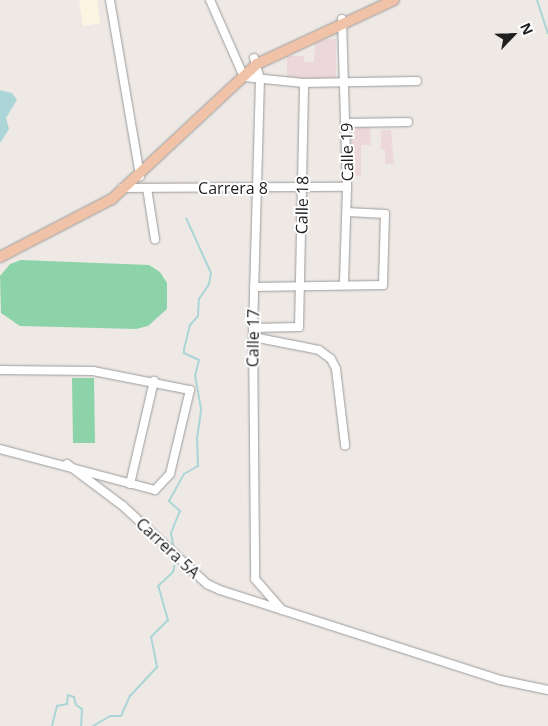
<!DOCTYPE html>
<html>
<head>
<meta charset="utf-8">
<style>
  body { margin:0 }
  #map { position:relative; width:548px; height:726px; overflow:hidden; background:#eee9e5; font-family:"Open Sans",sans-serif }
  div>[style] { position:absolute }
  .commercial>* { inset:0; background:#ecd7da }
  .education>* { inset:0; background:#fbf5e1 }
  .pitch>* { inset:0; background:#8dd3a9 }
  .water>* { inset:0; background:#abd5d6 }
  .stream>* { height:2px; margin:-1px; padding:0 1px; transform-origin:1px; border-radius:1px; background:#abd5d6 }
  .roads { filter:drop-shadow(0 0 1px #9b9b9b) drop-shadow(0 0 1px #9b9b9b) }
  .minor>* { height:8px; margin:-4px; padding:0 4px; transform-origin:4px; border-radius:4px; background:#fff }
  .major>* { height:10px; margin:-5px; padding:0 5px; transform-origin:5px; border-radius:5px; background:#f0c2a8 }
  span { translate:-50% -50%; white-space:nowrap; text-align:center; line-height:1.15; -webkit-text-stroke:4px #fff; paint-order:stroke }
  .street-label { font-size:16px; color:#1e1e1e }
  .north { position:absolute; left:488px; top:10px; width:50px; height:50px; -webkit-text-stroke:4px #fff; paint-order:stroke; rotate:66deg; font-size:14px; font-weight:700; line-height:20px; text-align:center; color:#1e1e1e }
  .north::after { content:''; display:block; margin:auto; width:18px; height:22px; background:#1e1e1e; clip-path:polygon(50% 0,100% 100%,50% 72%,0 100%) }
</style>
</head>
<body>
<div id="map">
  <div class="commercial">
    <div style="clip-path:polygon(328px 39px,336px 39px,336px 78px,287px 78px,287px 56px,304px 56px,304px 62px,314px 62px,315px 43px)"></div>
    <div style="clip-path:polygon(370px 126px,371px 145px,361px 145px,361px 176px,352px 176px,351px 127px)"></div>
    <div style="clip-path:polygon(381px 130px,391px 130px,394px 164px,385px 164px,385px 150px,381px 149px)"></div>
  </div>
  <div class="education">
    <div style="clip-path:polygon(79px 0,97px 0,100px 23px,83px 26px)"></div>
  </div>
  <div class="pitch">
    <div style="clip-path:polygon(21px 260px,149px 265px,160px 272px,167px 283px,167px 309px,148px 326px,136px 329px,20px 326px,1px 313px,0 276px,10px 264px)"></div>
    <div style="clip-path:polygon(72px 378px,94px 378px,95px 443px,73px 443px)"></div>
  </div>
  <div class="water">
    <div style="clip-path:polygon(0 90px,12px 93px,17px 100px,6px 118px,9px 129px,0 143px)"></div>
  </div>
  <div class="stream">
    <div style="left:537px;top:0;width:35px;rotate:72deg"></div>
    <div style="left:174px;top:549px;width:16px;rotate:-101deg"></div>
    <div style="left:171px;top:533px;width:24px;rotate:-68deg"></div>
    <div style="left:180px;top:511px;width:15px;rotate:-138deg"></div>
    <div style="left:169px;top:501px;width:31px;rotate:-61deg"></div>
    <div style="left:184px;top:474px;width:16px;rotate:-30deg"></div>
    <div style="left:198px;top:466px;width:27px;rotate:-92deg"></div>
    <div style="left:197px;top:439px;width:30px;rotate:-82deg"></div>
    <div style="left:201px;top:409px;width:34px;rotate:-100deg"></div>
    <div style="left:195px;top:376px;width:16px;rotate:-76deg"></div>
    <div style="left:199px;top:360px;width:17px;rotate:-155deg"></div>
    <div style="left:184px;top:353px;width:4px;rotate:-90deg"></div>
    <div style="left:184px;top:349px;width:25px;rotate:-76deg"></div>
    <div style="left:190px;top:325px;width:12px;rotate:-48deg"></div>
    <div style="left:198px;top:316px;width:17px;rotate:-87deg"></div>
    <div style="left:199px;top:299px;width:18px;rotate:-56deg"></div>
    <div style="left:209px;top:284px;width:11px;rotate:-80deg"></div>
    <div style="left:211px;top:273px;width:60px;rotate:-114.4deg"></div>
    <div style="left:52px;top:726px;width:21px;rotate:-76deg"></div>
    <div style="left:57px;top:706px;width:10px;rotate:-11deg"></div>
    <div style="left:67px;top:704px;width:9px;rotate:-84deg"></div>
    <div style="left:68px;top:695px;width:6px;rotate:18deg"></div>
    <div style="left:74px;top:697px;width:8px;rotate:76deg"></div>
    <div style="left:76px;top:705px;width:7px;rotate:34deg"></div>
    <div style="left:82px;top:709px;width:17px;rotate:93deg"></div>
    <div style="left:93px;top:726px;width:20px;rotate:-30deg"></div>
    <div style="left:110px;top:716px;width:11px"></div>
    <div style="left:121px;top:716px;width:22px;rotate:-66deg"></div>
    <div style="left:130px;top:696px;width:40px;rotate:-47deg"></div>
    <div style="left:157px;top:667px;width:31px;rotate:-101deg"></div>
    <div style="left:151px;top:637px;width:24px;rotate:-45deg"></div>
    <div style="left:168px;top:620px;width:35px;rotate:-106deg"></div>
    <div style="left:158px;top:586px;width:21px;rotate:-43deg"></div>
    <div style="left:173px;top:572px;width:13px;rotate:-77deg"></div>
  </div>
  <div class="roads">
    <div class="minor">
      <div style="left:110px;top:0;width:179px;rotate:80.3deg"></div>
      <div style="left:210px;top:0;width:84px;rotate:66.2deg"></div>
      <div style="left:244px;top:77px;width:60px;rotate:5.7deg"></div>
      <div style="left:304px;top:83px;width:113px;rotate:-1deg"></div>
      <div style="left:342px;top:19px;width:168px;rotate:88.3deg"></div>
      <div style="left:347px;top:187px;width:98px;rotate:91.8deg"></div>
      <div style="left:254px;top:58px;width:22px;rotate:74deg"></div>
      <div style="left:260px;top:79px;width:249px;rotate:91.6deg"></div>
      <div style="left:253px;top:328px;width:251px;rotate:89.5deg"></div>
      <div style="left:255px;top:579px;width:41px;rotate:48.9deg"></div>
      <div style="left:347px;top:123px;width:61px;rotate:-0.9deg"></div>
      <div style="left:122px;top:188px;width:225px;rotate:-0.3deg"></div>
      <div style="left:147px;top:188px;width:52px;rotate:81.1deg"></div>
      <div style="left:254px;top:287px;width:129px;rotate:-0.9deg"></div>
      <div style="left:383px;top:285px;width:71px;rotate:-88.4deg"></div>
      <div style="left:385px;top:214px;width:38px;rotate:-177deg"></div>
      <div style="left:253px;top:328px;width:46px;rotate:-1.2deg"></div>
      <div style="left:299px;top:327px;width:244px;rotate:-88.8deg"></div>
      <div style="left:253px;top:337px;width:67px;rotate:11.1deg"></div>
      <div style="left:319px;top:350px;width:15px;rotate:37deg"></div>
      <div style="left:331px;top:359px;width:11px;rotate:63deg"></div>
      <div style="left:336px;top:369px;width:77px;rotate:83.2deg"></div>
      <div style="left:0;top:370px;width:93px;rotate:0.6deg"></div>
      <div style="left:93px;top:371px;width:99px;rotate:11.1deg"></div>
      <div style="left:190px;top:390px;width:86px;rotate:103.4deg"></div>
      <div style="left:170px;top:474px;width:22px;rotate:133deg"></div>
      <div style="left:155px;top:490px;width:160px;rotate:-165.2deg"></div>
      <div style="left:67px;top:464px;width:70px;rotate:36.9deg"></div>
      <div style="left:123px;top:506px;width:115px;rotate:42.9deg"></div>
      <div style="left:207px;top:584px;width:14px;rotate:25deg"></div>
      <div style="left:220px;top:590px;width:294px;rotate:17.8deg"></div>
      <div style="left:500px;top:680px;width:49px;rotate:11.8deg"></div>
      <div style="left:130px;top:484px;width:106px;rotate:-76.9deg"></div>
    </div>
    <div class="major">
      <div style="left:0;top:257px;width:126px;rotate:-27.4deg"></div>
      <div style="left:112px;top:199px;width:198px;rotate:-43deg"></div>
      <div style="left:257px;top:64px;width:151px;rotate:-25deg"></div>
    </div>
  </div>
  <div class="street-label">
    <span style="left:347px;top:152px;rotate:-91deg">Calle 19</span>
    <span style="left:233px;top:188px">Carrera 8</span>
    <span style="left:302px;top:205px;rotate:-89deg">Calle 18</span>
    <span style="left:253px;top:338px;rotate:-89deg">Calle 17</span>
    <span style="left:168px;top:548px;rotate:43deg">Carrera 5A</span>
  </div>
  <div class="north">N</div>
</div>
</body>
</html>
